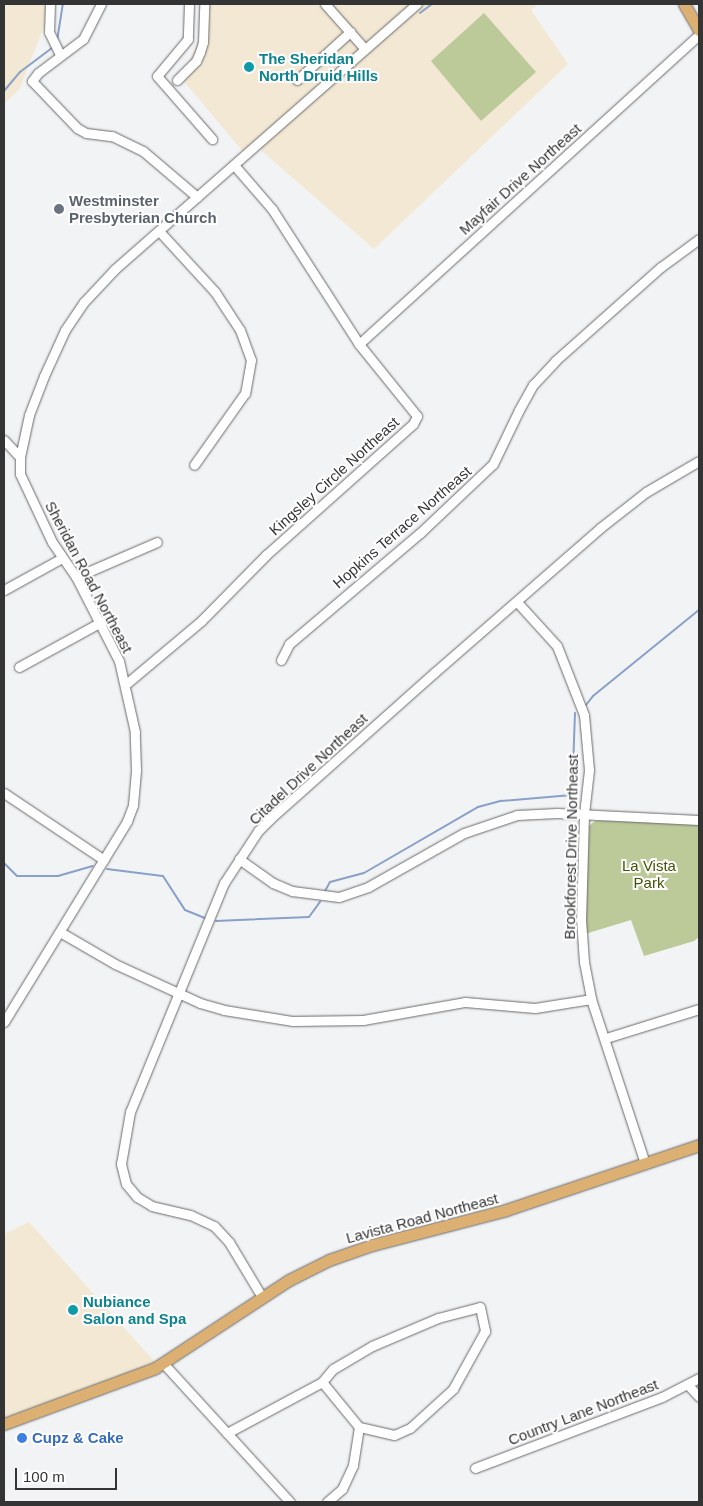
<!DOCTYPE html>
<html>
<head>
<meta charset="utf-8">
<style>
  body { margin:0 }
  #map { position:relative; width:703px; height:1506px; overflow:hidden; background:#f2f3f5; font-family:Helvetica,sans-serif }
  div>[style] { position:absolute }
  .commercial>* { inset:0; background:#f3e8d3 }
  .green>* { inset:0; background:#bcc999 }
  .stream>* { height:2px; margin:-1px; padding:0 1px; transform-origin:1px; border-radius:1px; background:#89a0c9 }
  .roads { filter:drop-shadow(0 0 1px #68696b) drop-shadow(0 0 1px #68696b) }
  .minor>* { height:9px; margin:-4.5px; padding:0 4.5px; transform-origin:4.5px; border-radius:4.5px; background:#fff }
  .major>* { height:11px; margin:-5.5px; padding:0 5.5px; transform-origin:5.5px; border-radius:5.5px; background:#dcb072 }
  .dots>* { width:14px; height:14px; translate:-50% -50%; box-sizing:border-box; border:2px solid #fff; border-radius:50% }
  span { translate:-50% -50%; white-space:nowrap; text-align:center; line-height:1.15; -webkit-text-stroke:4px #fff; paint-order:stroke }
  .culture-label { font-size:15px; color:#0d838f; font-weight:700 }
  .left { translate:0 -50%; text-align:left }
  .street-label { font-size:15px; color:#343435 }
  .worship-label { font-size:15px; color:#5b616d; font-weight:700 }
  .park-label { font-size:15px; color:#435203 }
  .shop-label { font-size:15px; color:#366cbe; font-weight:700 }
  .frame { position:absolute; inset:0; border:5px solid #343435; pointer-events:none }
  .scale { position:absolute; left:15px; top:1468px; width:102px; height:22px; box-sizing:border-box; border:2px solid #343435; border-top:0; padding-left:6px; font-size:15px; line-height:18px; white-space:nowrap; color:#343435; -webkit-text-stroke:4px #fff; paint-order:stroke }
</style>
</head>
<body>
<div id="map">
  <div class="commercial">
    <div style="clip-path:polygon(4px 4px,53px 4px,19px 90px,4px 104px)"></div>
    <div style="clip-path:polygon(207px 4px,539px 4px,531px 10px,568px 64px,374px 249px,255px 145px,245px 154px,182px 79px,206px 24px)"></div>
    <div style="clip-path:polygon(29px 1222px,155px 1362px,112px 1384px,4px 1417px,4px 1234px)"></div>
  </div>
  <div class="green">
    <div style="clip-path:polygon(484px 13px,536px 72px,481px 121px,431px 61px)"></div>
    <div style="clip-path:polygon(629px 820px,699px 824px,699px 937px,694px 941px,644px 956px,631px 920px,585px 934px,589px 826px,595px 821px)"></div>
  </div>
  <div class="stream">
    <div style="left:420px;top:13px;width:15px;rotate:-37deg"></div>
    <div style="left:57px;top:41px;width:37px;rotate:-81deg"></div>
    <div style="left:4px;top:91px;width:25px;rotate:-50deg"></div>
    <div style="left:20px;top:72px;width:40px;rotate:-37deg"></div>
    <div style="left:586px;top:705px;width:11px;rotate:-52deg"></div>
    <div style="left:593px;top:696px;width:136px;rotate:-39.1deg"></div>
    <div style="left:4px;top:863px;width:18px;rotate:45deg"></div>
    <div style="left:17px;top:876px;width:41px"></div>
    <div style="left:58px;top:876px;width:36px;rotate:-16deg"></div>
    <div style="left:107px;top:869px;width:56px;rotate:7.1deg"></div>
    <div style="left:163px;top:876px;width:40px;rotate:57.1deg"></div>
    <div style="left:185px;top:910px;width:22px;rotate:22deg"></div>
    <div style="left:325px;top:891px;width:10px;rotate:-61deg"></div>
    <div style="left:330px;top:882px;width:35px;rotate:-15deg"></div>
    <div style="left:364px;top:873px;width:132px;rotate:-30.1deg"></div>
    <div style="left:478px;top:807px;width:24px;rotate:-15deg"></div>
    <div style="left:501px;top:801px;width:71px;rotate:-4.8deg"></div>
    <div style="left:572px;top:795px;width:82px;rotate:-87.9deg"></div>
    <div style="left:216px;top:921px;width:93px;rotate:-2.5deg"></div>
    <div style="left:309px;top:917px;width:19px;rotate:-54deg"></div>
  </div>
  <div class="roads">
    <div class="minor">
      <div style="left:50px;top:4px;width:28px;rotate:92deg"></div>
      <div style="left:49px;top:32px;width:25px;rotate:64deg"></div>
      <div style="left:101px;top:4px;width:39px;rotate:117deg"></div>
      <div style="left:83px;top:39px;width:56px;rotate:142.9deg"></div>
      <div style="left:38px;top:73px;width:10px;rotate:127deg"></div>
      <div style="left:32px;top:81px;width:65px;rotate:46.2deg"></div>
      <div style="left:77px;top:128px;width:10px;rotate:29deg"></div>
      <div style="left:86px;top:133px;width:26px;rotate:7deg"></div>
      <div style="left:112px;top:136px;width:34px;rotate:26deg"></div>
      <div style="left:143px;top:151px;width:71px;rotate:40.4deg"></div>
      <div style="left:189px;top:4px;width:35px;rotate:92deg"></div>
      <div style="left:188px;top:39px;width:48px;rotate:130deg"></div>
      <div style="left:157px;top:76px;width:84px;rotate:48.9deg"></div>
      <div style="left:325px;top:4px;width:60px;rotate:48.4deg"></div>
      <div style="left:177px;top:80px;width:27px;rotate:-45deg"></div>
      <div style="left:196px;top:61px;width:10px;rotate:-66deg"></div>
      <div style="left:200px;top:52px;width:10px;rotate:-73deg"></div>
      <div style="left:203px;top:42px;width:38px;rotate:-88deg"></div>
      <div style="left:297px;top:80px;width:72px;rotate:-42.2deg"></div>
      <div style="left:159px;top:231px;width:83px;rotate:47.4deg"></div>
      <div style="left:215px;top:292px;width:45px;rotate:56.7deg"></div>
      <div style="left:240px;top:330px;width:32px;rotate:70deg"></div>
      <div style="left:251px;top:360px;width:34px;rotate:100deg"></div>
      <div style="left:245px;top:393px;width:88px;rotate:125.3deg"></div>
      <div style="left:359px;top:344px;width:459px;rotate:-42.3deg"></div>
      <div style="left:4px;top:440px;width:23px;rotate:47deg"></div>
      <div style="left:76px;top:577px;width:88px;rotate:-23.4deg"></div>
      <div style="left:4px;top:590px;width:66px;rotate:-28.9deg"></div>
      <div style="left:517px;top:602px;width:59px;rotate:47.7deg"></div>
      <div style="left:557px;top:646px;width:74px;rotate:68.6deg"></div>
      <div style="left:584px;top:715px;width:55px;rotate:84.8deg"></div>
      <div style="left:589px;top:770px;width:44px;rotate:96.5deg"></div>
      <div style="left:584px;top:814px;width:105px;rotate:91.6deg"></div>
      <div style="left:581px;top:919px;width:43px;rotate:86deg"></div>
      <div style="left:584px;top:962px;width:38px;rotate:79deg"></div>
      <div style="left:591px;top:999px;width:173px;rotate:71.8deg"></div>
      <div style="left:281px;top:660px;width:18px;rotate:-63deg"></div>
      <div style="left:289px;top:644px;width:172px;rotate:-40.3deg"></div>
      <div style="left:420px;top:533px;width:100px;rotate:-43.4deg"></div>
      <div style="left:493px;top:464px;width:60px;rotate:-64.3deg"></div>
      <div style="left:519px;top:410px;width:29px;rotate:-61deg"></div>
      <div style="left:533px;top:385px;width:33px;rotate:-47deg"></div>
      <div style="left:555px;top:361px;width:142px;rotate:-41.6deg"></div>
      <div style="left:661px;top:267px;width:47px;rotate:-36.4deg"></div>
      <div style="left:19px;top:667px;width:94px;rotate:-28.8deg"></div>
      <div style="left:126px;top:684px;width:98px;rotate:-40deg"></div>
      <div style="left:201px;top:621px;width:93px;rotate:-45.4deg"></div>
      <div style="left:266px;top:555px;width:197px;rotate:-41.7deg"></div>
      <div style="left:413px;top:424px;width:9px;rotate:-63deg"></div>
      <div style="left:417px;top:416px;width:92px;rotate:-128.9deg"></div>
      <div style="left:359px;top:344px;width:161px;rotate:-122.8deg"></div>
      <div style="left:272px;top:209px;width:58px;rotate:-130.8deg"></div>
      <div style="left:4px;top:793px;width:120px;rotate:33.8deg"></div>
      <div style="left:239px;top:859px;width:42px;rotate:35.2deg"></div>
      <div style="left:273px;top:883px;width:21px;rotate:23deg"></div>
      <div style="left:292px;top:891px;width:47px;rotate:7.3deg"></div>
      <div style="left:339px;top:897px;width:31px;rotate:-19deg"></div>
      <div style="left:368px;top:887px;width:110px;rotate:-29.4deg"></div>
      <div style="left:464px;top:833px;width:56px;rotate:-18.8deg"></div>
      <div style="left:517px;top:815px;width:40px;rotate:-2.9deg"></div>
      <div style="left:557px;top:813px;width:142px;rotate:2.8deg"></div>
      <div style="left:60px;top:932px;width:64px;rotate:30.2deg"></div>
      <div style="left:115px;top:964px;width:94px;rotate:24.6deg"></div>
      <div style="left:200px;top:1003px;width:25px;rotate:16deg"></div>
      <div style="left:224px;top:1010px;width:70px;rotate:9.1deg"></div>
      <div style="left:293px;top:1021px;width:70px;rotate:-0.8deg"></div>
      <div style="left:363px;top:1020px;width:104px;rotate:-10deg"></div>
      <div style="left:465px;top:1002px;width:70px;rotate:4.9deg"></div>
      <div style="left:535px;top:1008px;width:57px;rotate:-9.1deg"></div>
      <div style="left:4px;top:1022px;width:236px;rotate:-58.5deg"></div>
      <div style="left:127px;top:821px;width:17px;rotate:-69deg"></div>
      <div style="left:133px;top:805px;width:35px;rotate:-85deg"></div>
      <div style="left:136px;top:770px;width:38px;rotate:-92deg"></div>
      <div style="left:135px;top:732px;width:73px;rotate:-102.7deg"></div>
      <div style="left:119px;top:661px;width:94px;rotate:-117.1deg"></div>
      <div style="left:76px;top:577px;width:42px;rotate:-124.4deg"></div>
      <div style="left:52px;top:542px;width:75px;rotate:-115.2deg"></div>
      <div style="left:20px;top:474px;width:17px;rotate:-90deg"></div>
      <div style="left:20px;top:457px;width:43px;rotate:-77.9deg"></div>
      <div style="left:29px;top:415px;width:42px;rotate:-69deg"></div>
      <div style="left:44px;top:376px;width:51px;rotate:-65.5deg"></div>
      <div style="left:65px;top:330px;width:34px;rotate:-56deg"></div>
      <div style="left:84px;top:302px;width:45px;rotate:-46.8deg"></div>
      <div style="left:115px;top:269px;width:402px;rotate:-41.3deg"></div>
      <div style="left:606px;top:1038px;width:97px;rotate:-17.3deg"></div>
      <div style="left:262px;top:1297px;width:64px;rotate:-121deg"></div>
      <div style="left:229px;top:1242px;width:22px;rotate:-133deg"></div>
      <div style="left:214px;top:1226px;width:26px;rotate:-155deg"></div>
      <div style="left:190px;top:1215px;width:39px;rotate:-167deg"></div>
      <div style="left:152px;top:1206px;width:17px;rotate:-149deg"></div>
      <div style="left:137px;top:1197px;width:17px;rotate:-130deg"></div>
      <div style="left:126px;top:1184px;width:21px;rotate:-104deg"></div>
      <div style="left:121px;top:1164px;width:53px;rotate:-80.2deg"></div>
      <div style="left:130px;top:1112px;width:248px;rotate:-67.7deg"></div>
      <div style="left:224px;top:883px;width:62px;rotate:-56.8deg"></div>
      <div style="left:258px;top:831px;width:17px;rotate:-45deg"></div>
      <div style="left:270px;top:819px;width:220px;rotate:-41.7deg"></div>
      <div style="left:434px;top:673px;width:220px;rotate:-41.1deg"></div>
      <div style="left:600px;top:528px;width:58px;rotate:-38deg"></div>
      <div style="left:646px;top:492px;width:61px;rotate:-30.3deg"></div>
      <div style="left:163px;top:1363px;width:188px;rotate:47.6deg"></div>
      <div style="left:688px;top:1385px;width:16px;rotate:47deg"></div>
      <div style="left:227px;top:1433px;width:108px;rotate:-28.2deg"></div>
      <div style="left:322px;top:1382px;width:17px;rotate:-50deg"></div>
      <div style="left:333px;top:1369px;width:45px;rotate:-30.5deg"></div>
      <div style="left:372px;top:1346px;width:72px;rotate:-23deg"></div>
      <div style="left:438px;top:1318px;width:43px;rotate:-14.7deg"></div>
      <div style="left:480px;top:1307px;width:25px;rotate:78deg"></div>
      <div style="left:485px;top:1331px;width:66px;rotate:118.9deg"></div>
      <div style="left:453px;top:1389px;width:58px;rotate:137.8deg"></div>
      <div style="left:410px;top:1428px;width:17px;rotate:156deg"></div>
      <div style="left:394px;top:1435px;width:36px;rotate:-167deg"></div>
      <div style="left:359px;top:1427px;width:58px;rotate:-129.4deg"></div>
      <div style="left:475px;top:1468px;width:200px;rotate:-20.8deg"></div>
      <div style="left:662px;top:1397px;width:42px;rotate:-27.2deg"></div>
      <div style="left:327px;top:1502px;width:20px;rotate:-41deg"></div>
      <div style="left:342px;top:1489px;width:26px;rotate:-65deg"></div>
      <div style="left:353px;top:1465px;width:38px;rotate:-81deg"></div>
    </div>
    <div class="major">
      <div style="left:684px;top:4px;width:30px;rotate:60deg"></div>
      <div style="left:4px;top:1424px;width:161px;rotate:-20.3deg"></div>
      <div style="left:155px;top:1368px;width:160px;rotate:-33.3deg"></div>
      <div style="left:289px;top:1280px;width:45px;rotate:-26.6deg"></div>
      <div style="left:329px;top:1260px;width:46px;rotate:-19.2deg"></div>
      <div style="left:372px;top:1245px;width:138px;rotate:-14.6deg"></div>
      <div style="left:506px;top:1210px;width:204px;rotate:-18.6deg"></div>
    </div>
  </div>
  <div class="dots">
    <div style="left:249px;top:67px;background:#0f9aa8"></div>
    <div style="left:59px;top:209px;background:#6b7280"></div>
    <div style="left:73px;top:1310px;background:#0f9aa8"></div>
    <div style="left:22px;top:1438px;background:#3f7fe0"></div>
  </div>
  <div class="culture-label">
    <span class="left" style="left:259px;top:67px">The Sheridan<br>North Druid Hills</span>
    <span class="left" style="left:83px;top:1310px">Nubiance<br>Salon and Spa</span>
  </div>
  <div class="street-label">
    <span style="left:520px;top:179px;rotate:-42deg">Mayfair Drive Northeast</span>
    <span style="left:334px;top:476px;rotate:-42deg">Kingsley Circle Northeast</span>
    <span style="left:402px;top:527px;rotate:-41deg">Hopkins Terrace Northeast</span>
    <span style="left:89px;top:577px;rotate:62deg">Sheridan Road Northeast</span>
    <span style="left:308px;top:769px;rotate:-43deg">Citadel Drive Northeast</span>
    <span style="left:571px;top:847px;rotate:-89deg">Brookforest Drive Northeast</span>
    <span style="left:422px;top:1218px;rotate:-15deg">Lavista Road Northeast</span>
    <span style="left:583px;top:1412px;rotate:-21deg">Country Lane Northeast</span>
  </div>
  <div class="worship-label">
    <span class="left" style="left:69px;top:209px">Westminster<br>Presbyterian Church</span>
  </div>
  <div class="park-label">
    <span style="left:649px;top:874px">La Vista<br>Park</span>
  </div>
  <div class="shop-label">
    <span class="left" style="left:32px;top:1438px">Cupz &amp; Cake</span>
  </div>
  <div class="frame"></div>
  <div class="scale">100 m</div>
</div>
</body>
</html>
